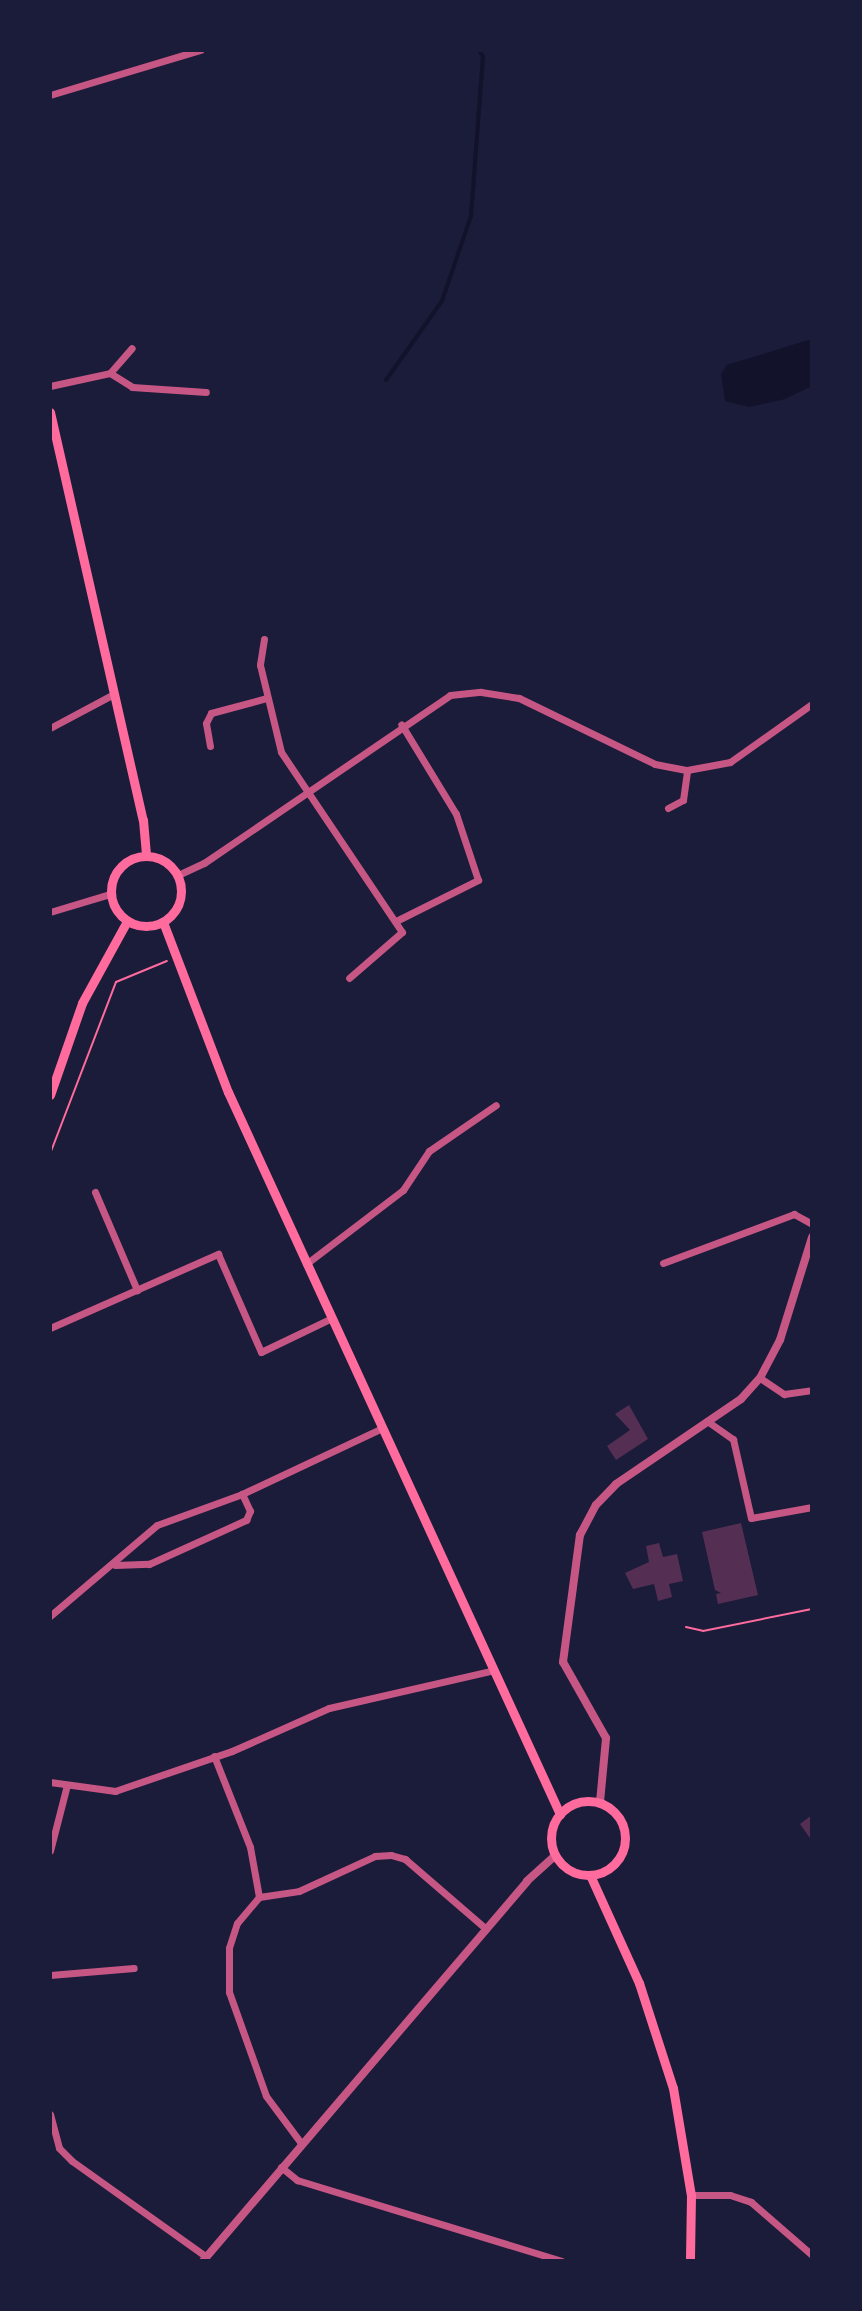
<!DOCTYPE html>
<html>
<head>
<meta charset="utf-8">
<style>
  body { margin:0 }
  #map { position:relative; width:862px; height:2311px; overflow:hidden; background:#1b1b3a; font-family:Arial,sans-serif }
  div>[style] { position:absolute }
  .water>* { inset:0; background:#12122b }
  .stream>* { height:4px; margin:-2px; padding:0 2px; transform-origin:2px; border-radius:2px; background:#12122b }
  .building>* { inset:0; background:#542f53 }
  .path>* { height:2px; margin:-1px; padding:0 1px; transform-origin:1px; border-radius:1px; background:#ff6b9d }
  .minor>* { height:7px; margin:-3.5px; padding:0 3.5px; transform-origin:3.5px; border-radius:3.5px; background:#c65784 }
  .tertiary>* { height:8px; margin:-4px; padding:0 4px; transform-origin:4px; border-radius:4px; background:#c65784 }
  .secondary>* { height:9px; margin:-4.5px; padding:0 4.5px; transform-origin:4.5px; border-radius:4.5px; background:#ff6b9d }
  .secondary>.ring { margin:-4.5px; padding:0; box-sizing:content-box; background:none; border:9px solid #ff6b9d; border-radius:50% }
  span { translate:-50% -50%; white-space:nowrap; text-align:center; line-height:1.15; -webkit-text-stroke:8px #1b1b3a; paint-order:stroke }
  .frame { position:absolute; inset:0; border:52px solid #1b1b3a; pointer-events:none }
</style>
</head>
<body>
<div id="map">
  <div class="water">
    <div style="clip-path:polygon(812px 339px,812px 386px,785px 399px,749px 407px,725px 401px,721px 374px,727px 365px)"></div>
  </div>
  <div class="stream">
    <div style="left:386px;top:380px;width:97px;rotate:-54.7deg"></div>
    <div style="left:442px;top:301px;width:90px;rotate:-71.2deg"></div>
    <div style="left:471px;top:216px;width:159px;rotate:-85.7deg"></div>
    <div style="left:483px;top:57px;width:8px;rotate:-120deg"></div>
  </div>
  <div class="building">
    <div style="clip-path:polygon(629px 1405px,648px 1439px,616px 1460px,607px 1446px,630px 1430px,615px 1414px)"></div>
    <div style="clip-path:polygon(741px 1523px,758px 1595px,718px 1604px,716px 1594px,721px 1593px,715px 1590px,702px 1532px)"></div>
    <div style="clip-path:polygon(659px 1543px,663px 1557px,677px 1554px,683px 1581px,669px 1584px,672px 1597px,658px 1601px,654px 1584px,633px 1589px,625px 1573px,649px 1562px,646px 1546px)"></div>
    <div style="clip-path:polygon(812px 1815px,812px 1841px,800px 1824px)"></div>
  </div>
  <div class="path">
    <div style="left:50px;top:1154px;width:184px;rotate:-69deg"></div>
    <div style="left:116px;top:982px;width:55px;rotate:-22.4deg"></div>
    <div style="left:686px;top:1627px;width:17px;rotate:13deg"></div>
    <div style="left:703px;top:1631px;width:111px;rotate:-11.4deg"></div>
  </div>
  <div class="minor">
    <div style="left:50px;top:95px;width:157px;rotate:-16.7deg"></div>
    <div style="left:110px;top:373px;width:33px;rotate:-49deg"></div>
    <div style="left:50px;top:386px;width:61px;rotate:-12.2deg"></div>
    <div style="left:110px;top:373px;width:26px;rotate:32deg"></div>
    <div style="left:132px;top:387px;width:74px;rotate:3.9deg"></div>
    <div style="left:264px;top:639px;width:26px;rotate:99deg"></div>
    <div style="left:260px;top:665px;width:89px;rotate:76.4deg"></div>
    <div style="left:281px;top:752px;width:217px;rotate:56.1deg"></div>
    <div style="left:402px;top:932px;width:70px;rotate:139deg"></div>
    <div style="left:50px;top:728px;width:72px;rotate:-28deg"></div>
    <div style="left:210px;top:746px;width:23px;rotate:-100deg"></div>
    <div style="left:206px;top:723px;width:11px;rotate:-63deg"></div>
    <div style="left:211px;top:713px;width:58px;rotate:-15deg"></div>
    <div style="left:668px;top:808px;width:17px;rotate:-28deg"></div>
    <div style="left:683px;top:800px;width:30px;rotate:-82deg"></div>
    <div style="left:178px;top:875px;width:29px;rotate:-25deg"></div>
    <div style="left:204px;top:863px;width:298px;rotate:-34.3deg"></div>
    <div style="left:450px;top:695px;width:31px;rotate:-6deg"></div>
    <div style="left:481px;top:692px;width:38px;rotate:9deg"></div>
    <div style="left:519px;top:698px;width:151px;rotate:25.9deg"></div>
    <div style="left:655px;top:764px;width:33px;rotate:11deg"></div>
    <div style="left:687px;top:770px;width:44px;rotate:-10.5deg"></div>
    <div style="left:730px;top:762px;width:100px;rotate:-35.3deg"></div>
    <div style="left:50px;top:912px;width:63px;rotate:-16.7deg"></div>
    <div style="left:396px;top:921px;width:92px;rotate:-26.6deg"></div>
    <div style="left:478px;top:880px;width:70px;rotate:-108.4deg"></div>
    <div style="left:456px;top:814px;width:105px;rotate:-121.4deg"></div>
    <div style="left:95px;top:1192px;width:107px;rotate:66.8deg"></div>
    <div style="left:663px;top:1263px;width:140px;rotate:-20.5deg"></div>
    <div style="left:794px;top:1214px;width:21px;rotate:29deg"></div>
    <div style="left:306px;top:1264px;width:122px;rotate:-37.3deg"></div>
    <div style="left:403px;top:1190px;width:47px;rotate:-56.3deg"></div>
    <div style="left:429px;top:1151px;width:81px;rotate:-34.5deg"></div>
    <div style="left:50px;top:1328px;width:184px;rotate:-23.8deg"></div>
    <div style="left:218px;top:1254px;width:107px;rotate:66.3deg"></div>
    <div style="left:261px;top:1352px;width:76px;rotate:-25.6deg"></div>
    <div style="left:760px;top:1378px;width:29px;rotate:34deg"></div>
    <div style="left:784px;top:1394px;width:28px;rotate:-8deg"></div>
    <div style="left:707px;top:1421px;width:32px;rotate:35deg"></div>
    <div style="left:733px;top:1439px;width:81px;rotate:77.2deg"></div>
    <div style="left:751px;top:1518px;width:62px;rotate:-10.2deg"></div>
    <div style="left:115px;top:1565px;width:34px;rotate:-2deg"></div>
    <div style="left:149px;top:1564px;width:107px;rotate:-24.4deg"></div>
    <div style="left:246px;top:1520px;width:10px;rotate:-66deg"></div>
    <div style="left:250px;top:1511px;width:19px;rotate:-115deg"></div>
    <div style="left:50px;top:1616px;width:140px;rotate:-40.4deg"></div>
    <div style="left:157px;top:1525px;width:90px;rotate:-20deg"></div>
    <div style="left:242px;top:1494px;width:153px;rotate:-25.2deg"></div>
    <div style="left:214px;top:1756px;width:98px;rotate:68.4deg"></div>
    <div style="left:250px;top:1847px;width:51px;rotate:79.8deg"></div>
    <div style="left:259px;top:1897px;width:34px;rotate:130deg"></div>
    <div style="left:237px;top:1923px;width:26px;rotate:108deg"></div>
    <div style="left:229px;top:1948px;width:44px;rotate:90deg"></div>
    <div style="left:229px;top:1992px;width:110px;rotate:70.4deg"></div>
    <div style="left:266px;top:2096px;width:59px;rotate:53.3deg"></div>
    <div style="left:50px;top:1782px;width:66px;rotate:7.9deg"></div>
    <div style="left:115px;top:1791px;width:124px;rotate:-18.9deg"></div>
    <div style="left:232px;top:1751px;width:106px;rotate:-23.9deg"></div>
    <div style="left:329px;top:1708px;width:165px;rotate:-12.9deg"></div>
    <div style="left:50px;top:1851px;width:68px;rotate:-75.6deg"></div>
    <div style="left:259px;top:1897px;width:40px;rotate:-8.5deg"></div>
    <div style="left:299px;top:1891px;width:84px;rotate:-24.7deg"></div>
    <div style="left:375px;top:1856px;width:16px;rotate:-4deg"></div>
    <div style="left:391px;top:1855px;width:15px;rotate:16deg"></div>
    <div style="left:405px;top:1859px;width:107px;rotate:40.8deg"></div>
    <div style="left:50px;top:1975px;width:84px;rotate:-4.8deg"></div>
    <div style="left:50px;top:2114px;width:35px;rotate:75deg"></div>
    <div style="left:59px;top:2148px;width:18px;rotate:45deg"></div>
    <div style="left:72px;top:2161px;width:163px;rotate:35.5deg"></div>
    <div style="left:281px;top:2167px;width:21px;rotate:39deg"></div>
    <div style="left:297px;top:2180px;width:277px;rotate:17deg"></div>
    <div style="left:691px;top:2195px;width:39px"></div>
    <div style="left:730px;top:2195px;width:22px;rotate:18deg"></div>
    <div style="left:751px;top:2202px;width:81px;rotate:41deg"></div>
  </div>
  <div class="tertiary">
    <div style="left:600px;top:1802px;width:64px;rotate:-84.6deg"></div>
    <div style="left:606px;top:1738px;width:87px;rotate:-119.5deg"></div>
    <div style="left:563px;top:1662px;width:128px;rotate:-82.4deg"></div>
    <div style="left:580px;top:1535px;width:34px;rotate:-62deg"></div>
    <div style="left:596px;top:1505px;width:29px;rotate:-46deg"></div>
    <div style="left:616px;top:1484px;width:151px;rotate:-34.2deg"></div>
    <div style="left:741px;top:1399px;width:28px;rotate:-48deg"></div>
    <div style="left:760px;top:1378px;width:43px;rotate:-62.2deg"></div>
    <div style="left:780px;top:1340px;width:108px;rotate:-72.7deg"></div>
    <div style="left:203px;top:2261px;width:499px;rotate:-49.5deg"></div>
    <div style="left:527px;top:1881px;width:38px;rotate:-42deg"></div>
  </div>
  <div class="secondary">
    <div style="left:50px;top:412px;width:418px;rotate:77.2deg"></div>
    <div style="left:143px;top:820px;width:35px;rotate:85deg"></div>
    <div class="ring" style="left:111px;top:856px;width:61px;height:61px"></div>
    <div style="left:163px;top:922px;width:182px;rotate:69.1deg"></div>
    <div style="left:228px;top:1092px;width:795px;rotate:65.31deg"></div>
    <div style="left:50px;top:1095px;width:97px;rotate:-70.8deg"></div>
    <div style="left:82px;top:1003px;width:94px;rotate:-61.2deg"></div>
    <div class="ring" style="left:551px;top:1801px;width:65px;height:65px"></div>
    <div style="left:590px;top:1875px;width:119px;rotate:65.6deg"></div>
    <div style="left:639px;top:1983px;width:110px;rotate:72.1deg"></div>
    <div style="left:673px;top:2088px;width:109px;rotate:80.5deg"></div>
    <div style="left:691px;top:2195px;width:66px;rotate:90.9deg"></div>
  </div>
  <div class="frame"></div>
</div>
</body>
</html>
